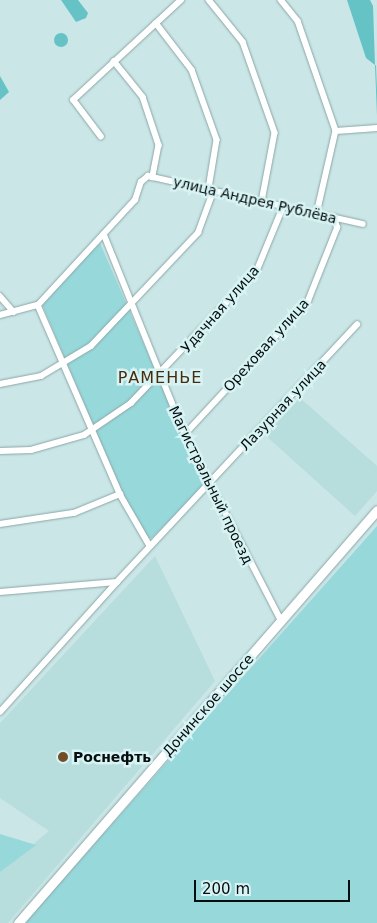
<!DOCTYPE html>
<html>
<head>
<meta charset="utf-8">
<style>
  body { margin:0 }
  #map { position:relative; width:377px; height:923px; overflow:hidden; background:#cae6e7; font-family:"DejaVu Sans",sans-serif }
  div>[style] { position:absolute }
  .built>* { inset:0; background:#b7dddd }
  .green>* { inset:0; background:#97d8da }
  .water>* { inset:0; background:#65c3c6 }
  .round { border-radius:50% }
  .stream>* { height:1px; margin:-0.5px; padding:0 0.5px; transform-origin:0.5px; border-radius:0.5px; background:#65c3c6 }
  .roads { filter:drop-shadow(0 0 1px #8ca6a7) drop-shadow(0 0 1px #8ca6a7) }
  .minor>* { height:5.5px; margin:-2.75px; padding:0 2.75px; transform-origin:2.75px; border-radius:2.75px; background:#fff }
  .primary>* { height:9px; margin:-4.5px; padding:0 4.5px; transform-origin:4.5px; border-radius:4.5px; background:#fff }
  .dots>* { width:14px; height:14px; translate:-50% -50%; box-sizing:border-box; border:2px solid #d7f3f4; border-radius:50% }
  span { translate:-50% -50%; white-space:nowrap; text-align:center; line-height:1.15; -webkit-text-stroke:5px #d7f3f4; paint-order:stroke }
  .street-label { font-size:14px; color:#050d0e }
  .poi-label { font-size:14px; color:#050d0e; font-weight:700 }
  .left { translate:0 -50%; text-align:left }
  .quarter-label { font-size:16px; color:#482d0d; letter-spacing:1px }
  .scale { position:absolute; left:194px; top:880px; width:156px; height:22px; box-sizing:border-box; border:2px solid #050d0e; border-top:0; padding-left:6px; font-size:15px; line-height:18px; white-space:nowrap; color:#050d0e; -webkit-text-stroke:4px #d7f3f4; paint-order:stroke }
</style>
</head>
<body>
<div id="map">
  <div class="built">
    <div style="clip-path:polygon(300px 398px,377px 466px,377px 491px,355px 516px,265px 435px)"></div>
    <div style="clip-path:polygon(155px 556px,215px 681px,8px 923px,0 923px,0 872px,49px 831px,0 798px,0 723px)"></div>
  </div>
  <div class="green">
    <div style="clip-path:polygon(100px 243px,205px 485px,152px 538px,147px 538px,123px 495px,41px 302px)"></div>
    <div style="clip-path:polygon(377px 526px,377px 923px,24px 923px)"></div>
    <div style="clip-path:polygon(0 834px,36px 845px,0 872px)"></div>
  </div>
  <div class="water">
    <div style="clip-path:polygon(61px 0,78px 0,88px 13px,86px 18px,76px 22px)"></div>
    <div style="clip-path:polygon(347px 0,370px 0,373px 6px,375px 65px,366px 58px)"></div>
    <div class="round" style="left:54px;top:33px;width:14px;height:14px"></div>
    <div style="clip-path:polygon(0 76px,9px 92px,0 100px)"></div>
  </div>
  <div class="stream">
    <div style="left:375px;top:65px;width:49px;rotate:87.7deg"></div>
  </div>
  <div class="roads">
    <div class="minor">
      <div style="left:209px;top:0;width:54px;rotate:51deg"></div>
      <div style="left:243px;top:42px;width:96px;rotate:70.6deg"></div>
      <div style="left:275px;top:133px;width:70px;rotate:100.7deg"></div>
      <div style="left:281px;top:0;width:27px;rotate:51deg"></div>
      <div style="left:298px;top:21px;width:116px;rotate:70.9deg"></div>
      <div style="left:336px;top:131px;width:85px;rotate:102.9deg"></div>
      <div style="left:156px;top:23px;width:59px;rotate:52.5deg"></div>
      <div style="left:192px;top:70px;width:74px;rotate:70.3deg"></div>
      <div style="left:217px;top:140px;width:50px;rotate:99.3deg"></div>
      <div style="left:114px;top:61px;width:46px;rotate:51.1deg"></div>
      <div style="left:143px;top:97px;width:51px;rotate:71.6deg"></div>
      <div style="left:159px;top:145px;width:33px;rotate:101deg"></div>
      <div style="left:336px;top:131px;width:41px;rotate:-4.2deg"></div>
      <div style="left:101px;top:137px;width:46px;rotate:-127.1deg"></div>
      <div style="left:73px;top:100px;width:147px;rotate:-42.8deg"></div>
      <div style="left:104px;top:234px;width:216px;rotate:68deg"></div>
      <div style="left:185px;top:434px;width:209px;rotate:62.7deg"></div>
      <div style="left:0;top:296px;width:21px;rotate:49deg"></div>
      <div style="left:38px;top:305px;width:143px;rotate:-47.3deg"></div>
      <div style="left:135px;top:200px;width:19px;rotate:-72deg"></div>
      <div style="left:141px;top:182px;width:9px;rotate:-41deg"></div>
      <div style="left:148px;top:176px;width:220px;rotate:12.6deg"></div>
      <div style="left:38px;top:305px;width:206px;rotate:66.5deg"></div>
      <div style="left:120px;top:494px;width:60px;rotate:60deg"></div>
      <div style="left:0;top:315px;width:39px;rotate:-15deg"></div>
      <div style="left:0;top:384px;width:42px;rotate:-11deg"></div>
      <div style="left:41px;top:376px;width:58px;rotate:-31deg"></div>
      <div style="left:91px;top:346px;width:156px;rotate:-46.6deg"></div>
      <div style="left:198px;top:233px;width:44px;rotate:-69.9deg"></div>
      <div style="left:185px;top:434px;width:181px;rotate:-47.2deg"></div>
      <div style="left:308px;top:301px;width:79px;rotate:-68.3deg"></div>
      <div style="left:337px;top:228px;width:11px;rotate:-105deg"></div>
      <div style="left:0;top:451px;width:31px;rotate:-2deg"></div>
      <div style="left:31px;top:450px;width:55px;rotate:-15.8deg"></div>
      <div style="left:84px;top:435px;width:57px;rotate:-34.2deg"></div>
      <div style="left:131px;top:403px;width:183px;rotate:-46.5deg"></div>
      <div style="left:257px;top:270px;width:68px;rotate:-67.6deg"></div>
      <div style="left:0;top:524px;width:75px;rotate:-8.5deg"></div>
      <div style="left:74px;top:513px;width:50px;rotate:-22.4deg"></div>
      <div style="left:0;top:592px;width:117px;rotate:-4.9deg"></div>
      <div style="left:117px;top:582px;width:352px;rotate:-47deg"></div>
      <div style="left:0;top:712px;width:175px;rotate:-48deg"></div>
    </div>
    <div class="primary">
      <div style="left:18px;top:923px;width:547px;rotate:-49deg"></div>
    </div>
  </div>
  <div class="dots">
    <div style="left:63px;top:757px;background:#714e27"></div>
  </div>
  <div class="street-label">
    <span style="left:255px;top:200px;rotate:13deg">улица Андрея Рублёва</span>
    <span style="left:220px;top:309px;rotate:-49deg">Удачная улица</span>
    <span style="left:266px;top:345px;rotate:-48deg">Ореховая улица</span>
    <span style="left:283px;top:405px;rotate:-47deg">Лазурная улица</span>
    <span style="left:211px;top:485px;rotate:64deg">Магистральный проезд</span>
    <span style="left:208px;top:705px;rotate:-49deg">Донинское шоссе</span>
  </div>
  <div class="poi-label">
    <span class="left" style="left:73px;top:757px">Роснефть</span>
  </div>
  <div class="quarter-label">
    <span style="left:160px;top:378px">РАМЕНЬЕ</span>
  </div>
  <div class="scale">200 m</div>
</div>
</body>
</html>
